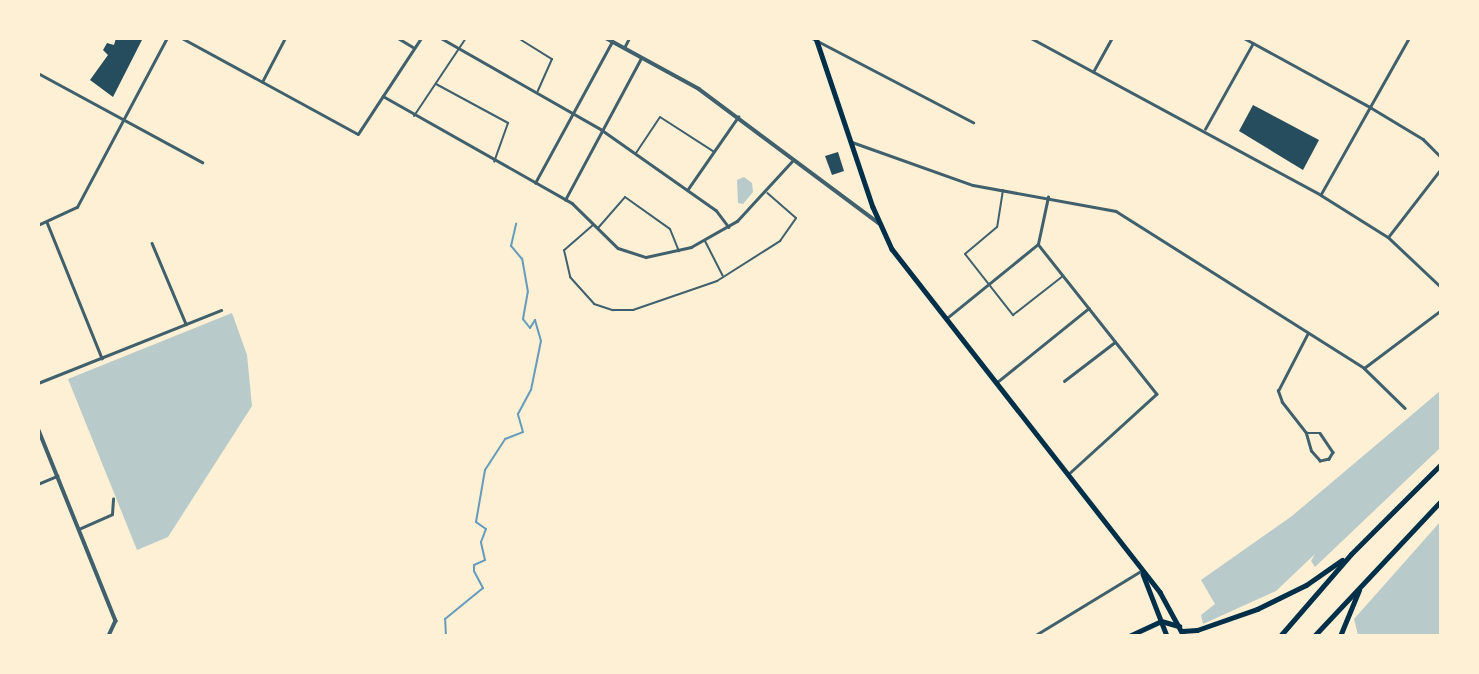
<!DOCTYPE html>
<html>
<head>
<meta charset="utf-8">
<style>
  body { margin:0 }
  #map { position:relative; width:1479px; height:674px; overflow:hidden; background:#fdf0d5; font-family:Arial,sans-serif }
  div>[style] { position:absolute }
  .green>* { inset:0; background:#b9caca }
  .stream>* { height:2px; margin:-1px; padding:0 1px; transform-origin:1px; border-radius:1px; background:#669bbc }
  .building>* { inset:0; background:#264d5e }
  .service>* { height:2px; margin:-1px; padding:0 1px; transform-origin:1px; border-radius:1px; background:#3f606c }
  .minor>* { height:2.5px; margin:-1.25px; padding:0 1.25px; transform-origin:1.25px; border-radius:1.25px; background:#3f606c }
  .tertiary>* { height:3.5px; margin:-1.75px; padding:0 1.75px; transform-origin:1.75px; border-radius:1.75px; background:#3f606c }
  .primary>* { height:4.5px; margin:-2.25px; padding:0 2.25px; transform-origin:2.25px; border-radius:2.25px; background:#003049 }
  .motorway>* { height:5px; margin:-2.5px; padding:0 2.5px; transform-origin:2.5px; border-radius:2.5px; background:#003049 }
  span { translate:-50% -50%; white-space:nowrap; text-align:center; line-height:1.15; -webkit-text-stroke:5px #fdf0d5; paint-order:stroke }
  .frame { position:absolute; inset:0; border:40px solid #fdf0d5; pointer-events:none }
</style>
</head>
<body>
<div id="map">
  <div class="green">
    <div style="clip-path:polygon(744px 177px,752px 183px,753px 192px,743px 204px,738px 203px,737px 180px)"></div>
    <div style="clip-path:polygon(232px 313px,247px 355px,252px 406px,168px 537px,137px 550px,68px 379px)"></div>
    <div style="clip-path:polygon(1440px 391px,1440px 448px,1315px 567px,1311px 561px,1315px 554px,1276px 591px,1203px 624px,1201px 615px,1215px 604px,1201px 580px,1292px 516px)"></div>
    <div style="clip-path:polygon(1440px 522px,1440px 635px,1358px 635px,1354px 619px)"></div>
  </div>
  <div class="stream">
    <div style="left:446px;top:636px;width:17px;rotate:-93deg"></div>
    <div style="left:445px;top:619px;width:49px;rotate:-39.2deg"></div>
    <div style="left:483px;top:588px;width:19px;rotate:-118deg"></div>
    <div style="left:474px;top:571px;width:6px;rotate:-90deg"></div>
    <div style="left:474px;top:565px;width:12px;rotate:-24deg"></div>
    <div style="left:485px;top:560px;width:18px;rotate:-103deg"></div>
    <div style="left:481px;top:542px;width:14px;rotate:-69deg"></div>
    <div style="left:486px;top:529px;width:12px;rotate:-145deg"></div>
    <div style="left:476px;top:522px;width:53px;rotate:-80.2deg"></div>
    <div style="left:485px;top:470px;width:37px;rotate:-57deg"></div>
    <div style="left:505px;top:439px;width:19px;rotate:-21deg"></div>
    <div style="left:523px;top:432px;width:19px;rotate:-106deg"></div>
    <div style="left:518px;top:414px;width:27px;rotate:-62deg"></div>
    <div style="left:531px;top:390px;width:50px;rotate:-78.5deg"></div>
    <div style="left:541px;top:341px;width:22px;rotate:-106deg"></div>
    <div style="left:535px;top:320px;width:9px;rotate:122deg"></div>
    <div style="left:530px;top:328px;width:11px;rotate:-128deg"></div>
    <div style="left:523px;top:319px;width:27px;rotate:-80deg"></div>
    <div style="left:528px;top:292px;width:34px;rotate:-100deg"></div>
    <div style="left:522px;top:259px;width:17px;rotate:-130deg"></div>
    <div style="left:511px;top:246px;width:23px;rotate:-77deg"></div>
  </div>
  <div class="building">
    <div style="clip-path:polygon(116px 38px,143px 38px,113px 97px,90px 80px,108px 55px,103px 50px,107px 43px,114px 45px)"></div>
    <div style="clip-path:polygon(1253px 105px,1319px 140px,1303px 170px,1239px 131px)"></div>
    <div style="clip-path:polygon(838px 152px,844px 171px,832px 175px,825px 156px)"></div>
  </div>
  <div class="service">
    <div style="left:518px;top:38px;width:40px;rotate:32deg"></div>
    <div style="left:552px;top:59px;width:35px;rotate:114deg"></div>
    <div style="left:436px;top:84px;width:82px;rotate:28.4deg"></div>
    <div style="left:508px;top:123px;width:41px;rotate:109.7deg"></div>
    <div style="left:414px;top:116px;width:94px;rotate:-56.3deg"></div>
    <div style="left:636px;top:153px;width:43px;rotate:-56.3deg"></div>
    <div style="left:660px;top:117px;width:63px;rotate:32.7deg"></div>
    <div style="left:1003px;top:190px;width:37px;rotate:99deg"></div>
    <div style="left:997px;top:227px;width:42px;rotate:139.8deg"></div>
    <div style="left:965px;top:254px;width:78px;rotate:51.8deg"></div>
    <div style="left:1013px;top:315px;width:63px;rotate:-38deg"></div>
    <div style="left:593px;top:225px;width:38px;rotate:139deg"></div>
    <div style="left:564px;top:250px;width:28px;rotate:77deg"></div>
    <div style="left:570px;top:277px;width:36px;rotate:48deg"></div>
    <div style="left:594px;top:304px;width:20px;rotate:18deg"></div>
    <div style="left:613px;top:310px;width:20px"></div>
    <div style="left:633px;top:310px;width:89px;rotate:-19deg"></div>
    <div style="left:717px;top:281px;width:75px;rotate:-32.4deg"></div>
    <div style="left:780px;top:241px;width:28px;rotate:-55deg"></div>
    <div style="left:796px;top:218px;width:38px;rotate:-139deg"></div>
    <div style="left:598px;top:228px;width:41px;rotate:-48.9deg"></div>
    <div style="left:625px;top:197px;width:55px;rotate:35.4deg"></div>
    <div style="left:670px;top:229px;width:24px;rotate:68deg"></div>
    <div style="left:705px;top:241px;width:39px;rotate:63deg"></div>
  </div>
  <div class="minor">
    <div style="left:182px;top:38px;width:200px;rotate:28.6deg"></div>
    <div style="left:358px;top:134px;width:115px;rotate:-56.7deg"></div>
    <div style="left:398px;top:38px;width:17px;rotate:31deg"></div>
    <div style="left:441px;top:38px;width:185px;rotate:29.7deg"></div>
    <div style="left:602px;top:130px;width:139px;rotate:35.1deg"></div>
    <div style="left:716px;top:210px;width:21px;rotate:53deg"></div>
    <div style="left:812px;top:38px;width:182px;rotate:27.6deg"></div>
    <div style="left:1031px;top:38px;width:330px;rotate:28.4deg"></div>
    <div style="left:1321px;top:195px;width:79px;rotate:32.1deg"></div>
    <div style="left:1388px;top:237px;width:71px;rotate:43.3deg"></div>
    <div style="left:1244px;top:38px;width:144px;rotate:28.7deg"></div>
    <div style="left:1370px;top:107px;width:62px;rotate:31.1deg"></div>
    <div style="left:1423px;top:139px;width:24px;rotate:45deg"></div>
    <div style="left:624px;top:48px;width:11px;rotate:-63deg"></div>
    <div style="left:1093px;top:72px;width:39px;rotate:-61deg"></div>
    <div style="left:38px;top:73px;width:187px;rotate:28.5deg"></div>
    <div style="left:262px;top:82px;width:50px;rotate:-62.4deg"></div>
    <div style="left:383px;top:96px;width:217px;rotate:29.5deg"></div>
    <div style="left:572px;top:203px;width:64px;rotate:44.4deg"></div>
    <div style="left:618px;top:248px;width:29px;rotate:18deg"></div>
    <div style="left:646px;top:257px;width:46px;rotate:-12.5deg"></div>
    <div style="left:691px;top:247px;width:53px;rotate:-29.5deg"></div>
    <div style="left:737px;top:221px;width:83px;rotate:-47.4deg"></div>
    <div style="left:1205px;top:129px;width:98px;rotate:-60.8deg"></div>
    <div style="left:852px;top:142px;width:128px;rotate:19.6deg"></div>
    <div style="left:973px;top:185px;width:145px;rotate:10.3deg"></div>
    <div style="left:1116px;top:211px;width:294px;rotate:32.3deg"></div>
    <div style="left:1364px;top:368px;width:57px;rotate:44.3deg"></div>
    <div style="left:535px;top:183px;width:161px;rotate:-61.4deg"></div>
    <div style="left:688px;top:189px;width:88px;rotate:-55.2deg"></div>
    <div style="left:1321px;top:194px;width:179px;rotate:-60.6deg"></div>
    <div style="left:565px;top:200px;width:161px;rotate:-61.8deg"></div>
    <div style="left:47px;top:222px;width:147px;rotate:68deg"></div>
    <div style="left:38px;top:225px;width:43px;rotate:-24.8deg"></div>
    <div style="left:77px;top:207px;width:191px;rotate:-62deg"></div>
    <div style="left:1389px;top:236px;width:83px;rotate:-52.3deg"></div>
    <div style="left:152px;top:243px;width:88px;rotate:67.2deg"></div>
    <div style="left:1038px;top:244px;width:191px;rotate:51.6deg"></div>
    <div style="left:1157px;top:394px;width:119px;rotate:137.7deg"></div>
    <div style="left:947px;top:318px;width:117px;rotate:-39.1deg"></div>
    <div style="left:1038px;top:244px;width:48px;rotate:-78deg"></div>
    <div style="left:1364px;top:368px;width:95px;rotate:-36.9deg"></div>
    <div style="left:1064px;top:381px;width:64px;rotate:-37.4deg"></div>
    <div style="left:38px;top:383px;width:197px;rotate:-21.7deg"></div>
    <div style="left:996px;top:383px;width:119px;rotate:-38.9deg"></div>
    <div style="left:1306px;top:433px;width:14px"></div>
    <div style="left:1320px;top:433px;width:23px;rotate:56deg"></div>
    <div style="left:1333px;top:452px;width:8px;rotate:120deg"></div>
    <div style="left:1329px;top:459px;width:9px;rotate:167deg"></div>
    <div style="left:1320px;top:461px;width:13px;rotate:-132deg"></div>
    <div style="left:1311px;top:451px;width:19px;rotate:-106deg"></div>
    <div style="left:1306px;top:433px;width:39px;rotate:-128deg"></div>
    <div style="left:1282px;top:402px;width:12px;rotate:-110deg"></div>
    <div style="left:1278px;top:391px;width:65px;rotate:-62.7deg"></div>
    <div style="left:38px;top:484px;width:21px;rotate:-23deg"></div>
    <div style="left:79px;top:529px;width:36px;rotate:-24deg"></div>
    <div style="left:112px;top:514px;width:15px;rotate:-86deg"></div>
    <div style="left:1034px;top:636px;width:125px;rotate:-31.3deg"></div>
  </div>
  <div class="tertiary">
    <div style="left:606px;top:38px;width:106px;rotate:28.7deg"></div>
    <div style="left:699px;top:89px;width:224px;rotate:36.7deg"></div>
    <div style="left:38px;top:428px;width:208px;rotate:68deg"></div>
    <div style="left:116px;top:621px;width:17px;rotate:115deg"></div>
  </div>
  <div class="primary">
    <div style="left:816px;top:38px;width:178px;rotate:71.4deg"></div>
    <div style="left:873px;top:207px;width:46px;rotate:65.7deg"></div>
    <div style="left:892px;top:249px;width:435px;rotate:52deg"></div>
    <div style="left:1160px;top:592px;width:50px;rotate:61.4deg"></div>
    <div style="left:1143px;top:574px;width:66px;rotate:68.8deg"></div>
  </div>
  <div class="motorway">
    <div style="left:1182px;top:631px;width:15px;rotate:-4deg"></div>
    <div style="left:1197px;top:630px;width:64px;rotate:-19.3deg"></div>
    <div style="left:1257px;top:609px;width:55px;rotate:-26.1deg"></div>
    <div style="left:1306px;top:585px;width:44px;rotate:-34.8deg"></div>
    <div style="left:1129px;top:636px;width:35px;rotate:-25deg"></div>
    <div style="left:1161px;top:621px;width:19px;rotate:16deg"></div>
    <div style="left:1280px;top:636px;width:108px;rotate:-49.1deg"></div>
    <div style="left:1351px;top:554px;width:126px;rotate:-45deg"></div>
    <div style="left:1314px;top:636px;width:184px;rotate:-46.8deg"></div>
    <div style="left:1340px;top:636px;width:50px;rotate:-67.6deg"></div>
  </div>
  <div class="frame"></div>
</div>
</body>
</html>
